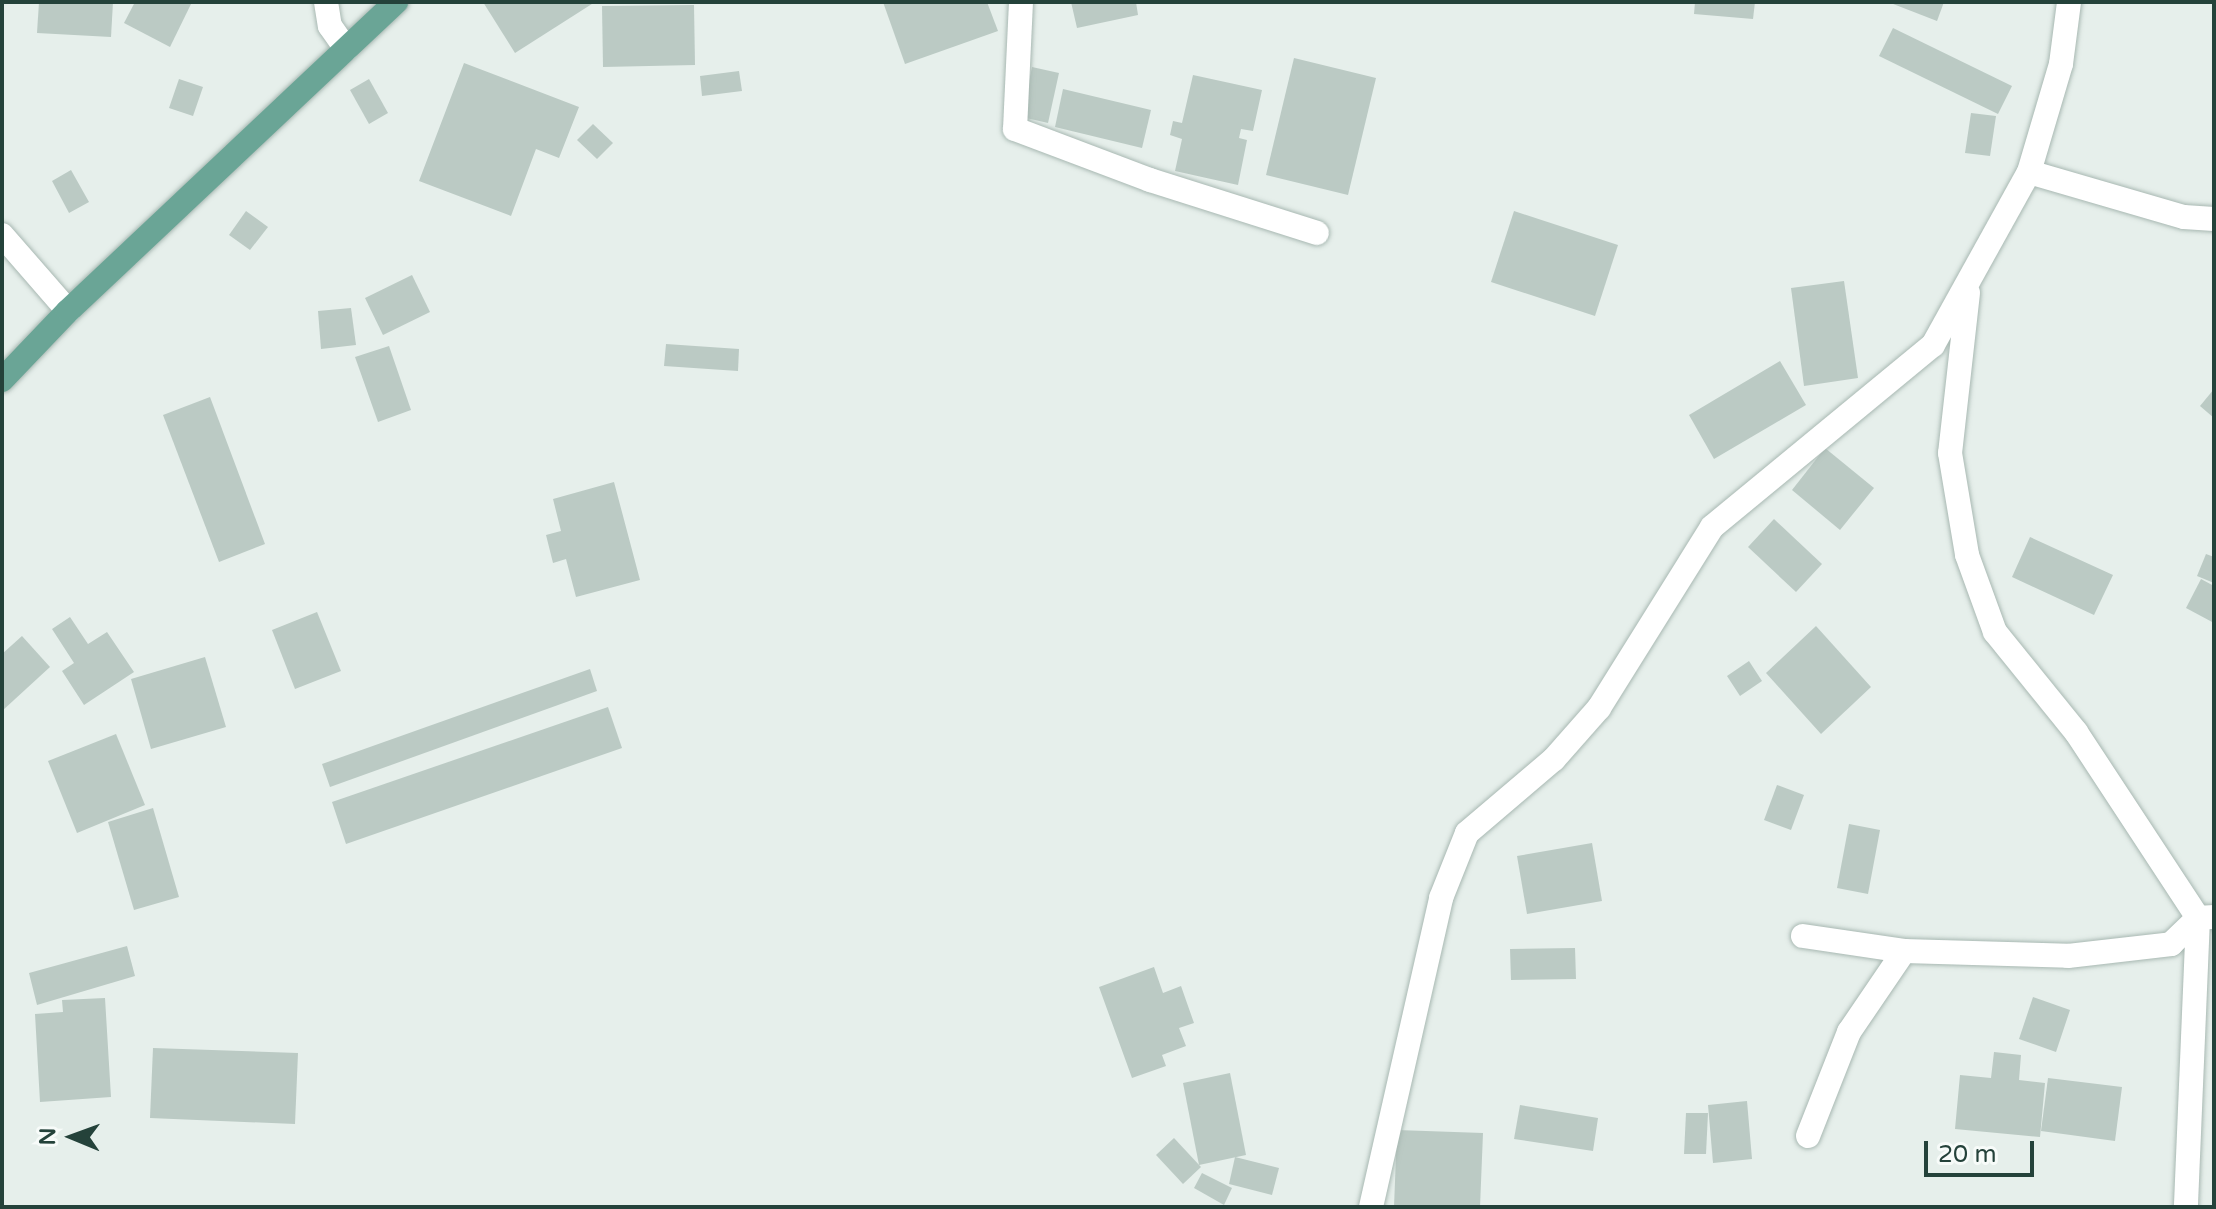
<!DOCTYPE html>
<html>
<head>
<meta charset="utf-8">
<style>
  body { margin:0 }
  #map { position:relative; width:2216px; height:1209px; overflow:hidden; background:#e6efeb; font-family:"Varela Round",sans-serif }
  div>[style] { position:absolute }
  .building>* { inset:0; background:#bbcac4 }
  .roads { filter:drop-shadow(0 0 2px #a8b8b2) drop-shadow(0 0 2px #a8b8b2) }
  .street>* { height:24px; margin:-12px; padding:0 12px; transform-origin:12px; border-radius:12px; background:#fff }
  .primary>* { height:24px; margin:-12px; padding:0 12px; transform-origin:12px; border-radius:12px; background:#6aa596 }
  span { translate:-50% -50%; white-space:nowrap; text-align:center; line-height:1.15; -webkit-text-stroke:6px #f7fbf9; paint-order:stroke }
  .frame { position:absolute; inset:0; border:4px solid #24423a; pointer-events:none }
  .north { position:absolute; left:32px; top:1097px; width:80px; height:80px; -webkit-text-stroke:6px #f7fbf9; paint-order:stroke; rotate:271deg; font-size:22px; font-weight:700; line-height:32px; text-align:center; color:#24423a }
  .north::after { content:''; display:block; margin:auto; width:28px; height:36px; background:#24423a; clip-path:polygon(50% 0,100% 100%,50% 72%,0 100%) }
  .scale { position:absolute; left:1924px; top:1141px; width:110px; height:36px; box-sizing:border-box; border:4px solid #24423a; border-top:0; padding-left:10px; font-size:24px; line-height:28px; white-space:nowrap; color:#24423a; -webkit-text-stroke:6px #f7fbf9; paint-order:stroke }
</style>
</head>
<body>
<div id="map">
  <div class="building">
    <div style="clip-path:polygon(39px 2px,113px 2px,111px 37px,37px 33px)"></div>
    <div style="clip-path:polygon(135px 2px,192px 2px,170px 47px,124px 23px)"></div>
    <div style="clip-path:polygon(483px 2px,595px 2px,515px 53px)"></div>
    <div style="clip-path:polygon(883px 2px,987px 2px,998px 31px,905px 64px)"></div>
    <div style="clip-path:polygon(1071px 2px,1136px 2px,1138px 15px,1077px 28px)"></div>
    <div style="clip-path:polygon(1695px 2px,1755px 2px,1753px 19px,1694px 14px)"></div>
    <div style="clip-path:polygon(1888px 2px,1944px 2px,1937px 21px)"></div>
    <div style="clip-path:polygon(694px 5px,695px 65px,603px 67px,602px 6px)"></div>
    <div style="clip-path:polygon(1893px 28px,2012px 86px,1998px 114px,1879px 56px)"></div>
    <div style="clip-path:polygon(1294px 58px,1376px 78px,1348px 195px,1266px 175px)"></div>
    <div style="clip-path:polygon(464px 63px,579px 107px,559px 158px,536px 149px,511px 216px,419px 181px)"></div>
    <div style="clip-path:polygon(1032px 67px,1059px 73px,1048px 123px,1022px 117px)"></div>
    <div style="clip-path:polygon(739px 71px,742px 91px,702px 96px,700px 76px)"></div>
    <div style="clip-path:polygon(1193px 75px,1262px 90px,1253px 131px,1241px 129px,1239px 138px,1247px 140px,1238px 185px,1175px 171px,1182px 139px,1170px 135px,1173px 121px,1182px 123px)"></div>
    <div style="clip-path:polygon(179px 79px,203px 87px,193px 116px,169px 108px)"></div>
    <div style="clip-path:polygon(369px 79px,388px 113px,369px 124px,350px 90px)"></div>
    <div style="clip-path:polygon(1063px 89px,1151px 110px,1142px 148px,1055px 127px)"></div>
    <div style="clip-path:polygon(1971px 113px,1996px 116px,1990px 156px,1965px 153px)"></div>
    <div style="clip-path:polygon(593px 124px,613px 143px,597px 159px,577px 140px)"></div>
    <div style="clip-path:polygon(71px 170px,89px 202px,69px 213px,52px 181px)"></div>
    <div style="clip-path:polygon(246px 211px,268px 227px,250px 250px,229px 235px)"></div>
    <div style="clip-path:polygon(1514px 211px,1618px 245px,1595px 316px,1491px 282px)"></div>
    <div style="clip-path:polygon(412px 275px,430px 312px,383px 335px,365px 298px)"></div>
    <div style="clip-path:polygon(1844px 281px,1858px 378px,1804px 386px,1791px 288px)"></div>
    <div style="clip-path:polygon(351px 308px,356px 345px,321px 349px,318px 311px)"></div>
    <div style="clip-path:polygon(666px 344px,739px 349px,738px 371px,664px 366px)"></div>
    <div style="clip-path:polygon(389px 346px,411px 410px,378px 422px,355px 357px)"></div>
    <div style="clip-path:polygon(1780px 361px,1806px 405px,1714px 459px,1689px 415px)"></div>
    <div style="clip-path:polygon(2214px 389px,2214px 418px,2200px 406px)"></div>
    <div style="clip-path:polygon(210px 397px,265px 544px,219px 562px,163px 415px)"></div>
    <div style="clip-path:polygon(1825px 448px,1874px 488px,1840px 530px,1792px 490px)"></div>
    <div style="clip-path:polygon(614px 482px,640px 580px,576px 597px,566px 559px,553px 563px,546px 535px,561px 531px,553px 499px)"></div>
    <div style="clip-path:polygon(1774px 519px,1822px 564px,1796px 592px,1748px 547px)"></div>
    <div style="clip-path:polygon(2030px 537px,2113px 575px,2094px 615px,2012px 577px)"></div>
    <div style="clip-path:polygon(2206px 554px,2214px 557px,2214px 583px,2197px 576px)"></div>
    <div style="clip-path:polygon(2201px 579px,2214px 586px,2214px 623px,2186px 608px)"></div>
    <div style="clip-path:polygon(317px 612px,341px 671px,295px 689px,272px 630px)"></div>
    <div style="clip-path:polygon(70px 617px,88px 644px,107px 632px,134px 672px,84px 705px,62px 671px,74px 663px,52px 629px)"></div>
    <div style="clip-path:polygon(1816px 626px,1871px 687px,1821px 734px,1766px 673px)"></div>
    <div style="clip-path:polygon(22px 636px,50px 667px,2px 711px,2px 654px)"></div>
    <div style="clip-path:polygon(205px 657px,226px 727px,151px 749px,131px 679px)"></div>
    <div style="clip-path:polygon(1749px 661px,1762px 681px,1740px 696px,1727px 676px)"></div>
    <div style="clip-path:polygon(590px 669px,597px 691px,330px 787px,322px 764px)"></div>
    <div style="clip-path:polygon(608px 707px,622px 748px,346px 844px,332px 802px)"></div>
    <div style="clip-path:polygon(116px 734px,145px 805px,77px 833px,48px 761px)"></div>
    <div style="clip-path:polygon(1777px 785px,1804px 795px,1791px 830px,1764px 820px)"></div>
    <div style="clip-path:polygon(153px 808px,179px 897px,134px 910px,108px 822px)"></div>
    <div style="clip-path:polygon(1849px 824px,1880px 830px,1868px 894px,1837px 888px)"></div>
    <div style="clip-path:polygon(1592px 843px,1602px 901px,1527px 914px,1517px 856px)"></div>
    <div style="clip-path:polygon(127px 946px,135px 976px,37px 1005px,29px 973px)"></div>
    <div style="clip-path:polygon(1575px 948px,1576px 979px,1511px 980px,1510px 949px)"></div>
    <div style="clip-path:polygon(1154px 967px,1163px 993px,1181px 986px,1194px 1023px,1179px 1028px,1186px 1046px,1162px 1055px,1166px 1066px,1132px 1078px,1099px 987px)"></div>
    <div style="clip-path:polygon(2033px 997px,2070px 1010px,2056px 1052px,2019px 1039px)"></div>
    <div style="clip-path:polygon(105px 998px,111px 1097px,40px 1102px,35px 1014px,63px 1012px,62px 1000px)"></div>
    <div style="clip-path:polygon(153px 1048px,298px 1053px,295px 1124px,150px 1118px)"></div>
    <div style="clip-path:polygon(1994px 1052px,2021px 1055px,2019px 1080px,2045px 1083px,2040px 1137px,1955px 1129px,1960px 1075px,1991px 1078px)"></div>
    <div style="clip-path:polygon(1230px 1073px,1246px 1155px,1199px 1165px,1183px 1083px)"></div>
    <div style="clip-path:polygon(2048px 1078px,2122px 1087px,2115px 1141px,2041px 1131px)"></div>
    <div style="clip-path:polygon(1747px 1101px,1752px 1159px,1713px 1163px,1708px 1105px)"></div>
    <div style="clip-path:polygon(1520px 1105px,1598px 1118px,1593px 1151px,1514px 1139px)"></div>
    <div style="clip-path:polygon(1686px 1113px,1708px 1113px,1706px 1154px,1684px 1154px)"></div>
    <div style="clip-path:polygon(1397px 1130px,1483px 1133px,1480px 1207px,1394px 1207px)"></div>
    <div style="clip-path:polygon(1174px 1138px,1201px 1167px,1183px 1184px,1156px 1155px)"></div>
    <div style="clip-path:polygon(1235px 1157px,1279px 1168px,1272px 1195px,1229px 1184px)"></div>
    <div style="clip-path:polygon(1202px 1173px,1232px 1188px,1224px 1205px,1194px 1188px)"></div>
  </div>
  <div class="roads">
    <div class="street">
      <div style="left:326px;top:2px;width:24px;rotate:81deg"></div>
      <div style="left:330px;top:26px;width:28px;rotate:55deg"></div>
      <div style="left:1021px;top:2px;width:127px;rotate:92.7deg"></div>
      <div style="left:1015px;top:129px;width:144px;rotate:20.7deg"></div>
      <div style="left:1150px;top:180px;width:175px;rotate:17.6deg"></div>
      <div style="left:2029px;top:172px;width:161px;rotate:16.2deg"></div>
      <div style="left:2184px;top:217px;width:30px;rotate:4deg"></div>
      <div style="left:2px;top:235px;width:101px;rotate:49deg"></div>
      <div style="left:1968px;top:293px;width:161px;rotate:96.4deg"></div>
      <div style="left:1950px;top:453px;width:103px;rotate:80.5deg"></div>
      <div style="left:1967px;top:555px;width:82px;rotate:70deg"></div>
      <div style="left:1995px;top:632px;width:129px;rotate:51deg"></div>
      <div style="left:2076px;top:732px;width:222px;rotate:56.7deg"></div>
      <div style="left:2198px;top:918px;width:16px;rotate:-4deg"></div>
      <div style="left:1803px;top:936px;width:102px;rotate:8.4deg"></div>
      <div style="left:1904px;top:951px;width:164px;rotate:1.7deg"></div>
      <div style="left:2068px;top:956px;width:104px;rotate:-6.6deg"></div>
      <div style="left:2171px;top:944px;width:37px;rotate:-44deg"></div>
      <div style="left:2198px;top:918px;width:289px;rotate:92.4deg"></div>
      <div style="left:1808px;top:1136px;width:112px;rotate:-68.5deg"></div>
      <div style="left:1849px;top:1032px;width:98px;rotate:-55.8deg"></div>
      <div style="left:1371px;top:1207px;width:317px;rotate:-77.2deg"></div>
      <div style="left:1441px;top:898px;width:70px;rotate:-68.2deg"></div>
      <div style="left:1467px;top:833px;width:114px;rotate:-40.4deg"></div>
      <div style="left:1554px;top:759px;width:68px;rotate:-48.6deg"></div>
      <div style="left:1599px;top:708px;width:213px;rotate:-58deg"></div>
      <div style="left:1712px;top:527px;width:286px;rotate:-39.5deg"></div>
      <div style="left:1933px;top:345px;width:198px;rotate:-61deg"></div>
      <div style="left:2029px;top:172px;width:113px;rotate:-73.5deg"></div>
      <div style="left:2061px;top:64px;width:63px;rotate:-82.6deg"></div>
    </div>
    <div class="primary">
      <div style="left:2px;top:380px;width:95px;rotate:-46.3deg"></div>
      <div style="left:68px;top:311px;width:451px;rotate:-43.3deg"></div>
    </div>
  </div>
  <div class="frame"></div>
  <div class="north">N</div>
  <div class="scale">20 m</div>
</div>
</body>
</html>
